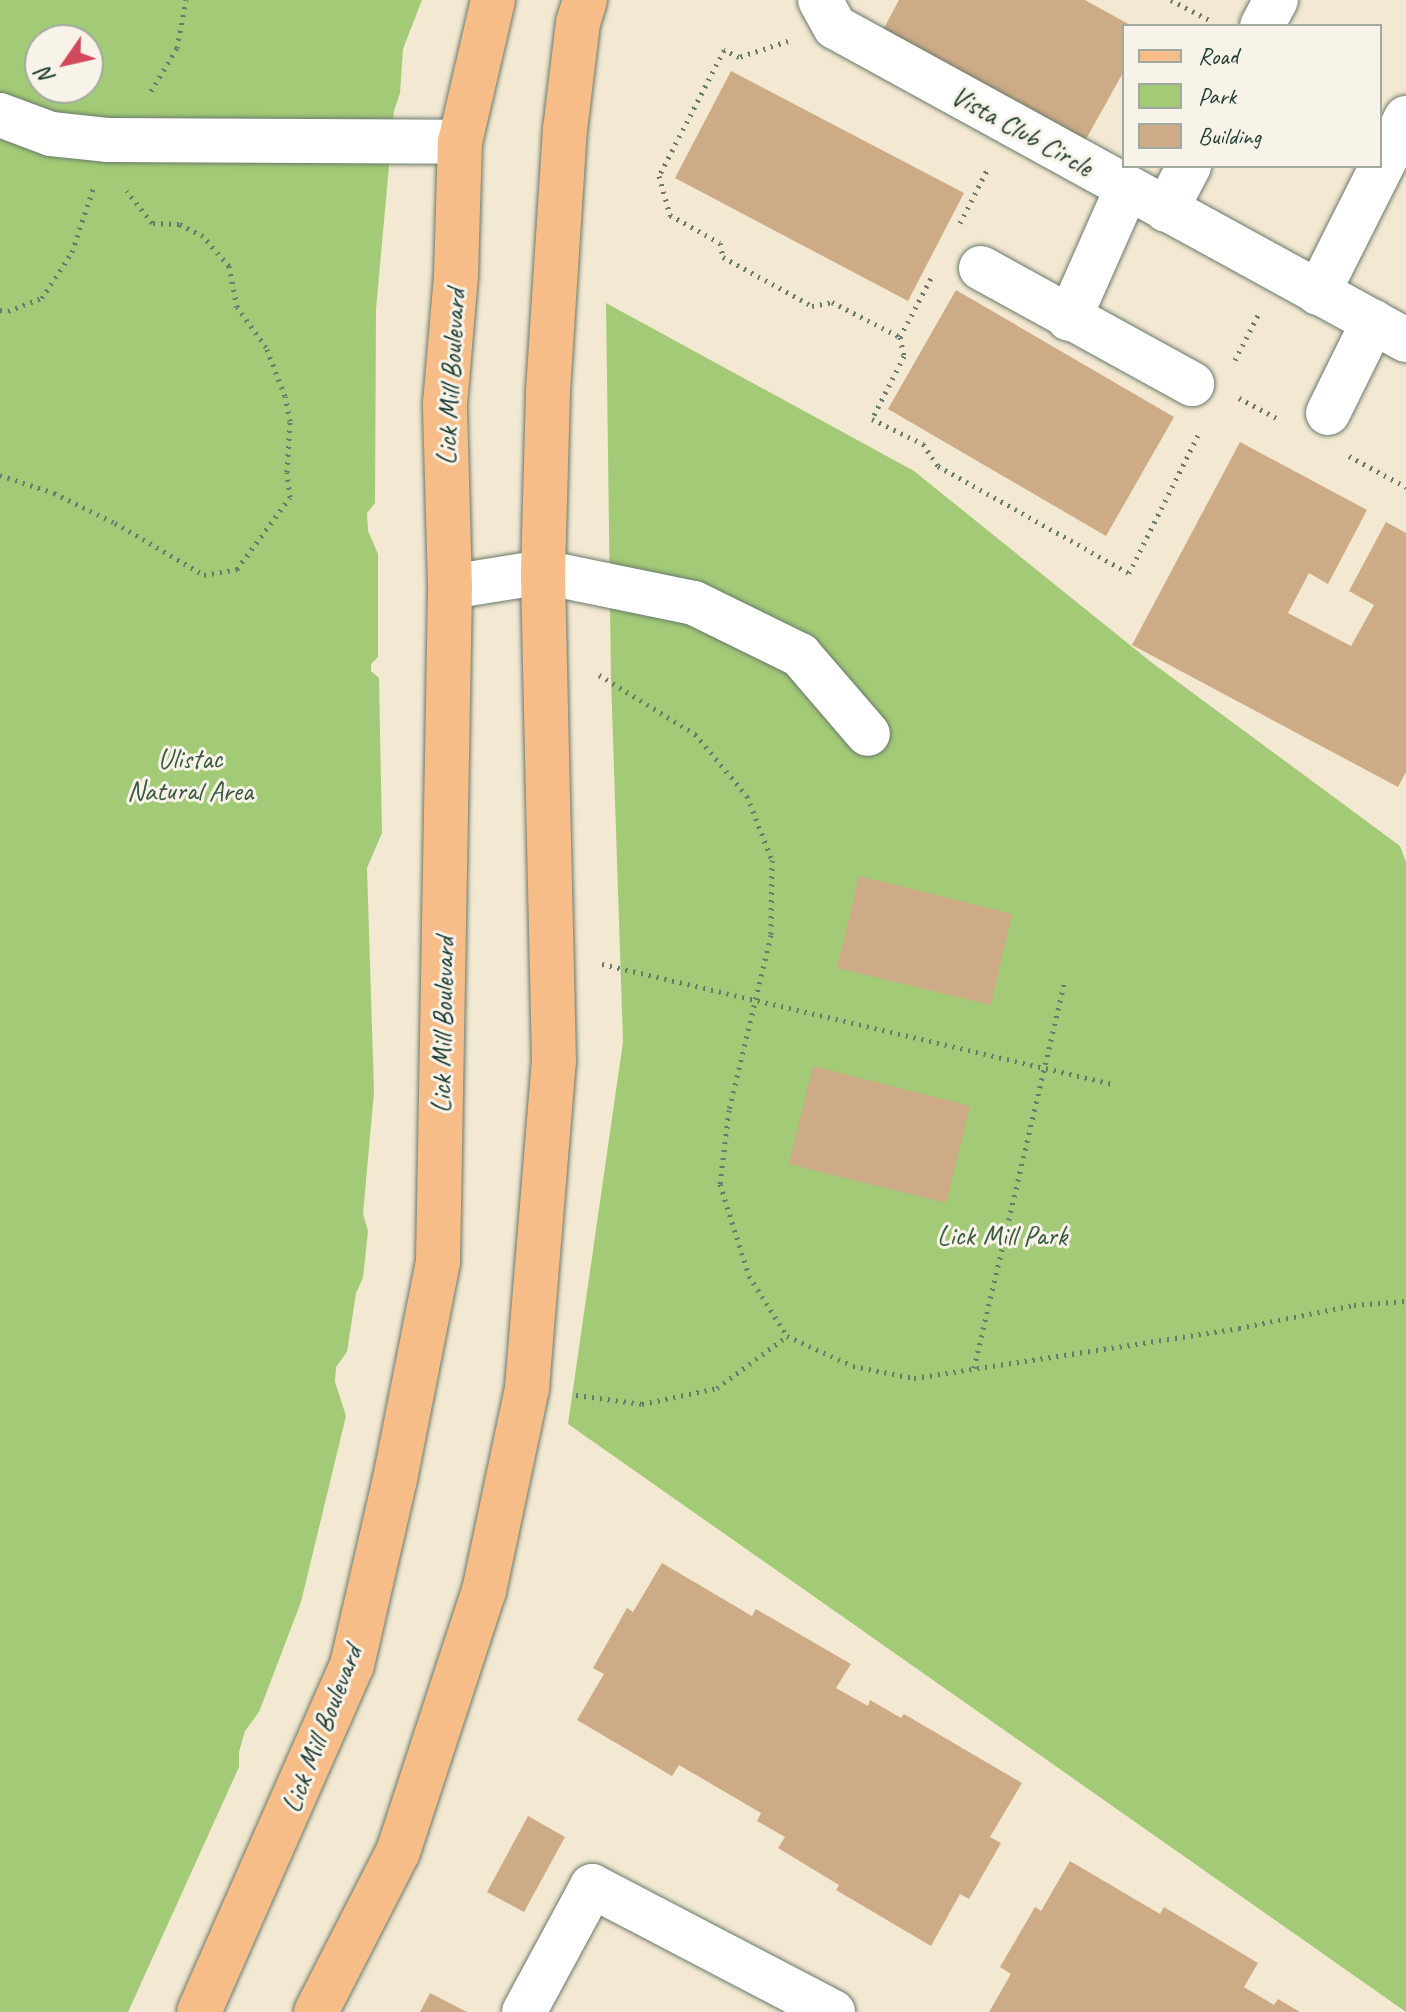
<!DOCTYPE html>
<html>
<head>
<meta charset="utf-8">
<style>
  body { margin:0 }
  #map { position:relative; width:1406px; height:2012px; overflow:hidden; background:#f3e8d2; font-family:Caveat,sans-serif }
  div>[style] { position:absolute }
  .green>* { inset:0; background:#a3ca76 }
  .building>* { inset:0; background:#ceab87 }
  .path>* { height:5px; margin-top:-2.5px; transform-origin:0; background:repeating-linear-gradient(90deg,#69796b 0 2px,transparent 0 8px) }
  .roads { filter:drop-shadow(0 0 2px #69796b) drop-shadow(0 0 2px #69796b) }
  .minor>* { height:44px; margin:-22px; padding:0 22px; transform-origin:22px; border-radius:22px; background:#fff }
  .major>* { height:44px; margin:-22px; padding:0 22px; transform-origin:22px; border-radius:22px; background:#f7bd88 }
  span { translate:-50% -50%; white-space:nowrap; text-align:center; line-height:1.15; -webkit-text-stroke:6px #f7f3e8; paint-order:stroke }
  .street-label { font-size:28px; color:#1f3d34 }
  .park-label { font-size:28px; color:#395941 }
  .legend { position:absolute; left:1122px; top:24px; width:260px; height:144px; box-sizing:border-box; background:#f7f3e8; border:2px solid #a1aaa0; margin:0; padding:10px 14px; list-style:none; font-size:24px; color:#1f3d34 }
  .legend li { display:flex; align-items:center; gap:16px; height:40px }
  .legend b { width:40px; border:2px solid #a1aaa0 }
  .north { position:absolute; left:24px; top:24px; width:80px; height:80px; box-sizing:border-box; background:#f7f3e8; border:2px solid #a1aaa0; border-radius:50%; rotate:236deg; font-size:22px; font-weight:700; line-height:32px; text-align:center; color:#1f3d34 }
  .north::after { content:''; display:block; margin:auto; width:28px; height:36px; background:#d1495b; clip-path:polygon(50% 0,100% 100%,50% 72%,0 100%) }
</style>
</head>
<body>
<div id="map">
  <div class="green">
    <div style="clip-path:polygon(evenodd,0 0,422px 0,403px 49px,400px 93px,394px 111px,376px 309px,375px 503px,367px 513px,368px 531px,378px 554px,378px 657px,371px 664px,371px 671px,379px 678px,382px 833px,367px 868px,374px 1092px,363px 1214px,368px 1231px,363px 1278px,356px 1293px,347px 1352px,336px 1367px,335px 1382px,346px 1416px,301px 1602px,259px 1712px,245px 1731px,239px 1752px,239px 1767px,128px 2012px,0 2012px,0 0,40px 40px,88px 40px,88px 88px,40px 88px,40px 40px)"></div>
    <div style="clip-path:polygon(606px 303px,914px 471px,1151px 662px,1400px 846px,1406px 862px,1406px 2012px,568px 1424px,623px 1042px,611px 679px)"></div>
  </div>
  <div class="building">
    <div style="clip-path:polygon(899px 0,1085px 0,1132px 26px,1124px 26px,1124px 71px,1085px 141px,883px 30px)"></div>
    <div style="clip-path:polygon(731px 71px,964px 193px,908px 301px,675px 178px)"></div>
    <div style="clip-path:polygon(956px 290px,1174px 417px,1106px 536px,888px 409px)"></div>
    <div style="clip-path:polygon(1240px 442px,1367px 510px,1328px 584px,1309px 573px,1288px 613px,1351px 646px,1374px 605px,1349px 591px,1386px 522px,1406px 533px,1406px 772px,1398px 787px,1132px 645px)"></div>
    <div style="clip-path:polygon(859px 876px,1012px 914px,991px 1005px,837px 968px)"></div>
    <div style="clip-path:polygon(813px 1066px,970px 1106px,946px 1203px,789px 1164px)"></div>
    <div style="clip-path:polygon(662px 1563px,752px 1616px,756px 1609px,851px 1664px,836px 1688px,868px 1706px,870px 1700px,901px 1718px,904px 1714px,1022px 1783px,990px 1837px,1001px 1843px,969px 1899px,960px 1894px,931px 1946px,836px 1890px,839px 1885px,778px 1848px,785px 1837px,757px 1821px,761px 1813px,679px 1765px,672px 1776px,577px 1720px,604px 1674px,593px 1668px,627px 1608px,633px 1612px)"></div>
    <div style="clip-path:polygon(528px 1816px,565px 1837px,524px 1912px,487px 1892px)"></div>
    <div style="clip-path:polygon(1070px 1861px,1160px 1914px,1164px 1907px,1258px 1963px,1244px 1987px,1274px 2005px,1278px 1999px,1300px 2012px,989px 2012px,1011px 1974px,1000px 1967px,1035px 1907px,1041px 1911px)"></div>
    <div style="clip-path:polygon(430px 1993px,467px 2012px,420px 2012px)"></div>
  </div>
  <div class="path">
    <div style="left:1171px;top:0;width:47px;rotate:27.6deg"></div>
    <div style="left:788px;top:41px;width:52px;rotate:161.9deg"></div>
    <div style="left:739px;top:57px;width:17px;rotate:-155deg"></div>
    <div style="left:724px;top:50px;width:142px;rotate:117.3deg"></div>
    <div style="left:659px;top:176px;width:41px;rotate:74.2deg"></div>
    <div style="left:670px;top:215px;width:57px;rotate:29.2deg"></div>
    <div style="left:720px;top:243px;width:14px;rotate:78deg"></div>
    <div style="left:723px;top:257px;width:102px;rotate:28.8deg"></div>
    <div style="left:812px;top:306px;width:20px;rotate:-11deg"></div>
    <div style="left:832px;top:302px;width:76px;rotate:27.2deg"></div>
    <div style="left:900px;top:337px;width:19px;rotate:78deg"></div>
    <div style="left:904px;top:356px;width:71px;rotate:116.9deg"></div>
    <div style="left:872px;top:419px;width:57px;rotate:26.1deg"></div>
    <div style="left:923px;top:444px;width:27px;rotate:56deg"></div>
    <div style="left:938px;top:466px;width:219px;rotate:29.3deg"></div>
    <div style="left:1129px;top:573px;width:157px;rotate:-63.4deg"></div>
    <div style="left:151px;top:91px;width:50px;rotate:-58.8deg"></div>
    <div style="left:177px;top:48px;width:49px;rotate:-79.4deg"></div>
    <div style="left:960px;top:223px;width:62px;rotate:-63deg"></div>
    <div style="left:0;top:310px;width:8px;rotate:7deg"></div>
    <div style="left:8px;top:311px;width:36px;rotate:-21deg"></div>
    <div style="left:42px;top:298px;width:55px;rotate:-56.9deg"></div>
    <div style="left:72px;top:252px;width:70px;rotate:-71.6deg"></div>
    <div style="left:900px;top:337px;width:67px;rotate:-62.3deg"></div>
    <div style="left:1235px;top:360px;width:51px;rotate:-62.9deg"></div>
    <div style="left:1239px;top:398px;width:47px;rotate:28.2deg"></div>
    <div style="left:1349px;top:456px;width:65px;rotate:28.5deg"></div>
    <div style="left:0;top:475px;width:57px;rotate:18.4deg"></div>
    <div style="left:54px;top:493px;width:68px;rotate:26.2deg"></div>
    <div style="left:115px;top:523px;width:103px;rotate:30.3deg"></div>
    <div style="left:204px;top:575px;width:34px;rotate:-10deg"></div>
    <div style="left:237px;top:569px;width:89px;rotate:-53.6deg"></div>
    <div style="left:290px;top:497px;width:25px;rotate:-97deg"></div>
    <div style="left:287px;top:472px;width:51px;rotate:-86.6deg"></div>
    <div style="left:290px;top:421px;width:25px;rotate:-101deg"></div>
    <div style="left:285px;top:396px;width:53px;rotate:-111.2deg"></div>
    <div style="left:266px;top:347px;width:49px;rotate:-125.9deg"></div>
    <div style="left:237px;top:307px;width:42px;rotate:-101deg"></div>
    <div style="left:229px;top:266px;width:40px;rotate:-131deg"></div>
    <div style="left:203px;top:236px;width:27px;rotate:-153deg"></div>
    <div style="left:179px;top:224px;width:27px;rotate:-178deg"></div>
    <div style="left:152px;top:223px;width:41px;rotate:-128deg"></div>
    <div style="left:599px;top:675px;width:113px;rotate:31.6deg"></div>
    <div style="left:695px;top:734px;width:81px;rotate:50deg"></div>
    <div style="left:747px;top:796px;width:69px;rotate:68.7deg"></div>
    <div style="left:772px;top:860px;width:75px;rotate:90.8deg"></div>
    <div style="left:771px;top:935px;width:180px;rotate:103.5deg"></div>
    <div style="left:729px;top:1110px;width:75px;rotate:96.9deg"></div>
    <div style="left:720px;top:1184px;width:96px;rotate:72.5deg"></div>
    <div style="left:749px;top:1276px;width:71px;rotate:57.7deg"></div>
    <div style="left:787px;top:1336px;width:72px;rotate:24.4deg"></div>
    <div style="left:853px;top:1366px;width:62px;rotate:11.1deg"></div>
    <div style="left:914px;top:1378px;width:329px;rotate:-8.7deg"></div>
    <div style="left:1239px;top:1328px;width:117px;rotate:-11.3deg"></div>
    <div style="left:1354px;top:1305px;width:52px;rotate:-4.4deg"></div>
    <div style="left:602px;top:964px;width:525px;rotate:13.22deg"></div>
    <div style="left:974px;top:1368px;width:394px;rotate:-76.8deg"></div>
    <div style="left:576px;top:1395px;width:67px;rotate:7.8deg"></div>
    <div style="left:642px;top:1404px;width:77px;rotate:-12deg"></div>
    <div style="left:717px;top:1388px;width:87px;rotate:-36.6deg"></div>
  </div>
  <div class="roads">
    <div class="minor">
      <div style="left:820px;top:0;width:31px;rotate:61deg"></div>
      <div style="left:835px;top:27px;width:651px;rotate:28.73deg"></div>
      <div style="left:1262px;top:26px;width:30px;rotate:-62deg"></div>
      <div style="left:0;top:115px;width:54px;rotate:20.4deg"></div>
      <div style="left:51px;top:134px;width:56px;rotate:6.1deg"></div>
      <div style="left:107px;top:140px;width:353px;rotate:0.3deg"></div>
      <div style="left:1166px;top:210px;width:50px;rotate:-62.4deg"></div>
      <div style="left:981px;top:268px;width:241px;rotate:28.8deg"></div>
      <div style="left:1318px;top:293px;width:196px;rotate:-63.3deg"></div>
      <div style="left:1069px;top:319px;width:143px;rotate:-66.1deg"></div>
      <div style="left:1328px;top:413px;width:102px;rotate:-63.7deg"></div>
      <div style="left:450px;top:587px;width:94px;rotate:-9.2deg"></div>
      <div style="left:543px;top:572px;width:154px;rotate:11.6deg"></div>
      <div style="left:694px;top:603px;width:118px;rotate:26.1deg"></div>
      <div style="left:800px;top:655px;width:104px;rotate:49.3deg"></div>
      <div style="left:524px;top:2012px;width:143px;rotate:-61.6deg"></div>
      <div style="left:592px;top:1886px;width:272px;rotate:27.6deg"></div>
    </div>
    <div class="major">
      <div style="left:199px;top:2012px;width:379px;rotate:-66.2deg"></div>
      <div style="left:352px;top:1665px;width:191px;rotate:-77deg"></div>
      <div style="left:395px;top:1479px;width:221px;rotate:-78.8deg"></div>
      <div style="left:438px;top:1262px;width:675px;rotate:-88.98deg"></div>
      <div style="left:450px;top:587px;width:183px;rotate:-91.6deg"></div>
      <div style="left:445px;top:404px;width:129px;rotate:-85.1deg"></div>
      <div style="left:456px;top:275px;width:133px;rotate:-88.3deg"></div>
      <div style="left:460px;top:142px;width:146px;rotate:-76.9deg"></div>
      <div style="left:316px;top:2012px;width:180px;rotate:-62.9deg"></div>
      <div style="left:398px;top:1852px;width:275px;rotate:-71.8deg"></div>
      <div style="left:484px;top:1591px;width:208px;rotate:-78deg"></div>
      <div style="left:527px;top:1388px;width:327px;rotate:-85.3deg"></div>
      <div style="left:554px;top:1062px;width:490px;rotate:-91.3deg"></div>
      <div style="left:543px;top:572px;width:181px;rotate:-88.4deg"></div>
      <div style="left:548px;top:391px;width:262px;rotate:-86.3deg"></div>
      <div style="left:565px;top:130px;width:108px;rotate:-83.1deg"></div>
      <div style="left:578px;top:23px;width:24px;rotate:-73deg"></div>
    </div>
  </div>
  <div class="street-label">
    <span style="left:1022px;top:131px;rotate:29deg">Vista Club Circle</span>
    <span style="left:451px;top:377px;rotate:-87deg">Lick Mill Boulevard</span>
    <span style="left:443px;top:1025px;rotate:-89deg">Lick Mill Boulevard</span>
    <span style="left:322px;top:1729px;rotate:-69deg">Lick Mill Boulevard</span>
  </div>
  <div class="park-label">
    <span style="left:190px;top:775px">Ulistac<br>Natural Area</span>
    <span style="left:1002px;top:1236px">Lick Mill Park</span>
  </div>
  <ul class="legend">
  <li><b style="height:10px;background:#f7bd88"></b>Road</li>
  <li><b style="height:22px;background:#a3ca76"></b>Park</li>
  <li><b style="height:22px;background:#ceab87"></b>Building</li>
  </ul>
  <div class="north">N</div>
</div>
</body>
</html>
